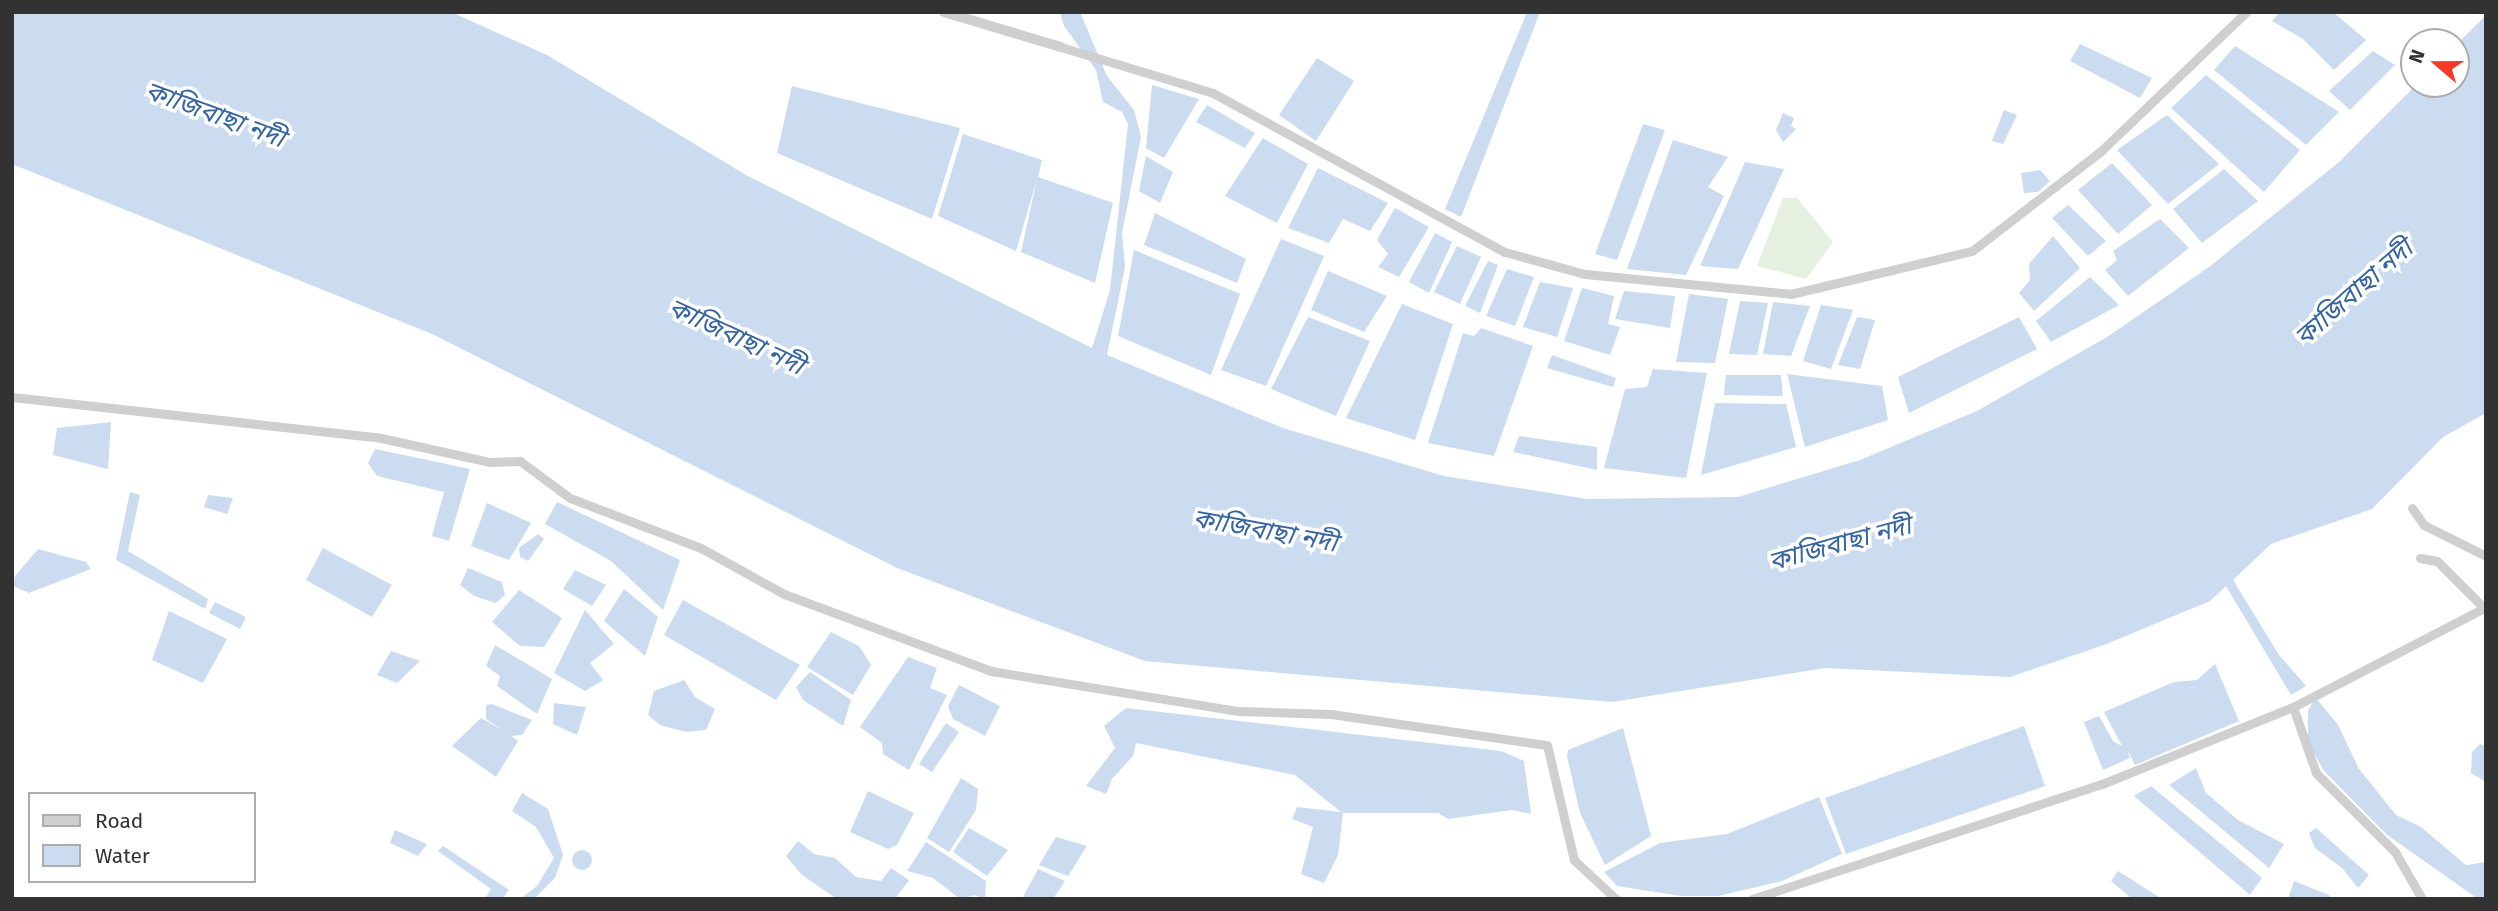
<!DOCTYPE html>
<html>
<head>
<meta charset="utf-8">
<style>
  body { margin:0 }
  #map { position:relative; width:2498px; height:911px; overflow:hidden; background:#fff; font-family:"Fira Sans","Noto Sans Bengali",sans-serif }
  div>[style] { position:absolute }
  .green>* { inset:0; background:#e6f0e0 }
  .water>* { inset:0; background:#cbdcf1 }
  .round { border-radius:50% }
  .minor>* { height:9px; margin:-4.5px; padding:0 4.5px; transform-origin:4.5px; border-radius:4.5px; background:#cfcfcf }
  .tertiary>* { height:10px; margin:-5px; padding:0 5px; transform-origin:5px; border-radius:5px; background:#cfcfcf }
  span { translate:-50% -50%; white-space:nowrap; text-align:center; line-height:1.15; -webkit-text-stroke:7px #fff; paint-order:stroke }
  .water-label { font-size:26px; color:#36659f; font-style:italic }
  .frame { position:absolute; inset:0; border:14px solid #323232; pointer-events:none }
  .legend { position:absolute; left:28px; top:792px; width:228px; height:91px; box-sizing:border-box; background:#fff; border:2px solid #adadad; margin:0; padding:9px 12px; list-style:none; font-size:21px; color:#323232 }
  .legend li { display:flex; align-items:center; gap:14px; height:35px }
  .legend b { width:35px; border:2px solid #adadad }
  .north { position:absolute; left:2400px; top:28px; width:70px; height:70px; box-sizing:border-box; background:#fff; border:2px solid #adadad; border-radius:50%; rotate:290deg; font-size:19px; font-weight:700; line-height:28px; text-align:center; color:#323232 }
  .north::after { content:''; display:block; margin:auto; width:24px; height:32px; background:#f63927; clip-path:polygon(50% 0,100% 100%,50% 72%,0 100%) }
</style>
</head>
<body>
<div id="map">
  <div class="green">
    <div style="clip-path:polygon(1783px 198px,1797px 198px,1833px 242px,1806px 279px,1757px 266px)"></div>
  </div>
  <div class="water">
    <div style="clip-path:polygon(12px 12px,451px 12px,547px 55px,746px 175px,1092px 348px,1110px 290px,1128px 124px,1122px 112px,1103px 102px,1096px 70px,1064px 26px,1060px 12px,1080px 12px,1107px 76px,1134px 110px,1141px 137px,1122px 233px,1125px 267px,1107px 355px,1283px 428px,1444px 476px,1587px 499px,1738px 497px,1860px 460px,1977px 411px,2107px 337px,2209px 267px,2339px 162px,2417px 84px,2456px 84px,2456px 45px,2486px 15px,2486px 413px,2443px 437px,2372px 509px,2271px 544px,2233px 580px,2279px 655px,2306px 686px,2291px 695px,2226px 586px,2210px 601px,2104px 645px,2010px 677px,1825px 668px,1612px 702px,1145px 661px,897px 568px,432px 334px,12px 164px)"></div>
    <div style="clip-path:polygon(1527px 12px,1540px 12px,1461px 217px,1445px 209px)"></div>
    <div style="clip-path:polygon(2280px 12px,2333px 12px,2366px 40px,2334px 70px,2303px 39px,2272px 21px)"></div>
    <div style="clip-path:polygon(2080px 44px,2152px 78px,2140px 98px,2070px 61px)"></div>
    <div style="clip-path:polygon(2235px 46px,2339px 112px,2306px 145px,2214px 70px)"></div>
    <div style="clip-path:polygon(2373px 51px,2395px 65px,2350px 110px,2329px 91px)"></div>
    <div style="clip-path:polygon(1317px 58px,1354px 81px,1316px 141px,1279px 115px)"></div>
    <div style="clip-path:polygon(2206px 75px,2300px 150px,2264px 192px,2171px 108px)"></div>
    <div style="clip-path:polygon(1152px 85px,1199px 99px,1164px 158px,1146px 148px)"></div>
    <div style="clip-path:polygon(792px 86px,960px 128px,932px 219px,777px 153px)"></div>
    <div style="clip-path:polygon(1207px 105px,1255px 133px,1245px 148px,1196px 122px)"></div>
    <div style="clip-path:polygon(2004px 110px,2017px 115px,2003px 144px,1992px 141px)"></div>
    <div style="clip-path:polygon(1783px 113px,1794px 118px,1791px 126px,1796px 129px,1783px 142px,1776px 130px)"></div>
    <div style="clip-path:polygon(2167px 115px,2219px 164px,2168px 204px,2117px 150px)"></div>
    <div style="clip-path:polygon(1643px 124px,1665px 130px,1617px 260px,1595px 254px)"></div>
    <div style="clip-path:polygon(963px 134px,1042px 160px,1038px 177px,1113px 203px,1095px 283px,1021px 252px,1037px 179px,1016px 251px,938px 216px)"></div>
    <div style="clip-path:polygon(1263px 138px,1308px 164px,1277px 223px,1225px 196px)"></div>
    <div style="clip-path:polygon(1673px 140px,1728px 157px,1708px 187px,1724px 196px,1686px 275px,1627px 269px)"></div>
    <div style="clip-path:polygon(1146px 156px,1173px 172px,1160px 203px,1139px 191px)"></div>
    <div style="clip-path:polygon(1745px 162px,1784px 169px,1738px 269px,1700px 266px)"></div>
    <div style="clip-path:polygon(2112px 163px,2152px 205px,2118px 234px,2078px 190px)"></div>
    <div style="clip-path:polygon(1318px 168px,1388px 203px,1370px 231px,1343px 219px,1329px 243px,1288px 228px)"></div>
    <div style="clip-path:polygon(2224px 169px,2258px 201px,2202px 243px,2173px 209px)"></div>
    <div style="clip-path:polygon(2040px 170px,2050px 181px,2038px 192px,2024px 193px,2021px 173px)"></div>
    <div style="clip-path:polygon(2068px 205px,2106px 241px,2088px 256px,2052px 218px)"></div>
    <div style="clip-path:polygon(1395px 208px,1429px 227px,1399px 277px,1378px 267px,1388px 254px,1377px 240px)"></div>
    <div style="clip-path:polygon(1155px 213px,1246px 259px,1237px 283px,1144px 245px)"></div>
    <div style="clip-path:polygon(2160px 219px,2189px 248px,2128px 296px,2105px 270px,2117px 260px,2113px 251px)"></div>
    <div style="clip-path:polygon(1435px 233px,1452px 242px,1429px 293px,1409px 282px)"></div>
    <div style="clip-path:polygon(2053px 236px,2080px 268px,2034px 311px,2019px 293px,2030px 280px,2029px 264px)"></div>
    <div style="clip-path:polygon(1281px 239px,1324px 256px,1266px 386px,1221px 370px)"></div>
    <div style="clip-path:polygon(1457px 246px,1481px 257px,1460px 304px,1434px 292px)"></div>
    <div style="clip-path:polygon(1134px 250px,1240px 294px,1211px 375px,1118px 336px)"></div>
    <div style="clip-path:polygon(1488px 261px,1498px 265px,1480px 313px,1465px 306px)"></div>
    <div style="clip-path:polygon(1507px 269px,1534px 277px,1515px 326px,1486px 316px)"></div>
    <div style="clip-path:polygon(1328px 271px,1387px 296px,1364px 332px,1311px 310px)"></div>
    <div style="clip-path:polygon(2090px 277px,2119px 305px,2051px 342px,2036px 321px)"></div>
    <div style="clip-path:polygon(1540px 282px,1573px 288px,1557px 337px,1523px 327px)"></div>
    <div style="clip-path:polygon(1582px 288px,1614px 296px,1608px 324px,1620px 327px,1610px 355px,1564px 341px)"></div>
    <div style="clip-path:polygon(1624px 291px,1675px 296px,1670px 328px,1615px 319px)"></div>
    <div style="clip-path:polygon(1689px 294px,1728px 299px,1715px 363px,1676px 362px)"></div>
    <div style="clip-path:polygon(1740px 301px,1768px 303px,1757px 355px,1729px 354px)"></div>
    <div style="clip-path:polygon(1773px 302px,1810px 306px,1791px 356px,1763px 354px)"></div>
    <div style="clip-path:polygon(1402px 304px,1453px 324px,1415px 440px,1346px 418px)"></div>
    <div style="clip-path:polygon(1821px 305px,1853px 310px,1831px 369px,1803px 361px)"></div>
    <div style="clip-path:polygon(1308px 317px,1370px 341px,1336px 416px,1271px 389px)"></div>
    <div style="clip-path:polygon(1857px 317px,1875px 320px,1860px 369px,1838px 365px)"></div>
    <div style="clip-path:polygon(2019px 317px,2037px 349px,1909px 413px,1898px 377px)"></div>
    <div style="clip-path:polygon(1481px 328px,1533px 346px,1494px 456px,1428px 443px,1463px 333px,1474px 336px)"></div>
    <div style="clip-path:polygon(1552px 355px,1616px 378px,1613px 387px,1547px 368px)"></div>
    <div style="clip-path:polygon(1653px 369px,1707px 373px,1686px 478px,1604px 468px,1625px 389px,1647px 387px)"></div>
    <div style="clip-path:polygon(1787px 374px,1882px 386px,1888px 420px,1805px 447px)"></div>
    <div style="clip-path:polygon(1726px 375px,1781px 375px,1783px 396px,1724px 395px)"></div>
    <div style="clip-path:polygon(1715px 403px,1786px 404px,1796px 447px,1701px 475px)"></div>
    <div style="clip-path:polygon(111px 422px,108px 469px,53px 455px,57px 428px)"></div>
    <div style="clip-path:polygon(1519px 436px,1597px 447px,1597px 470px,1513px 452px)"></div>
    <div style="clip-path:polygon(375px 449px,470px 469px,449px 541px,432px 536px,444px 492px,377px 476px,368px 463px)"></div>
    <div style="clip-path:polygon(130px 492px,140px 495px,128px 551px,208px 599px,205px 609px,116px 560px)"></div>
    <div style="clip-path:polygon(208px 495px,233px 498px,227px 514px,204px 507px)"></div>
    <div style="clip-path:polygon(557px 502px,680px 560px,663px 610px,611px 561px,545px 524px)"></div>
    <div style="clip-path:polygon(487px 503px,531px 523px,509px 560px,471px 546px)"></div>
    <div style="clip-path:polygon(538px 534px,544px 539px,528px 561px,520px 557px,519px 548px)"></div>
    <div style="clip-path:polygon(323px 548px,392px 585px,372px 617px,306px 580px)"></div>
    <div style="clip-path:polygon(38px 549px,86px 562px,91px 569px,29px 593px,13px 586px,15px 576px)"></div>
    <div style="clip-path:polygon(468px 568px,502px 582px,505px 595px,496px 603px,474px 596px,460px 585px)"></div>
    <div style="clip-path:polygon(575px 570px,606px 585px,592px 606px,563px 589px)"></div>
    <div style="clip-path:polygon(624px 589px,658px 617px,645px 656px,604px 621px)"></div>
    <div style="clip-path:polygon(519px 590px,562px 618px,544px 647px,520px 646px,492px 622px)"></div>
    <div style="clip-path:polygon(683px 600px,800px 665px,776px 700px,664px 635px)"></div>
    <div style="clip-path:polygon(215px 602px,246px 617px,240px 629px,209px 613px)"></div>
    <div style="clip-path:polygon(585px 610px,614px 644px,590px 663px,603px 680px,585px 691px,554px 673px)"></div>
    <div style="clip-path:polygon(169px 611px,227px 639px,203px 683px,152px 660px)"></div>
    <div style="clip-path:polygon(831px 632px,859px 646px,871px 665px,853px 695px,807px 667px)"></div>
    <div style="clip-path:polygon(495px 645px,552px 679px,537px 714px,497px 686px,500px 676px,486px 666px)"></div>
    <div style="clip-path:polygon(391px 651px,420px 661px,397px 683px,377px 675px)"></div>
    <div style="clip-path:polygon(908px 657px,937px 668px,930px 688px,947px 695px,909px 770px,883px 754px,882px 743px,860px 727px)"></div>
    <div style="clip-path:polygon(2215px 664px,2239px 721px,2135px 765px,2127px 749px,2130px 758px,2103px 770px,2084px 722px,2099px 716px,2113px 741px,2122px 746px,2104px 712px,2174px 682px,2197px 680px)"></div>
    <div style="clip-path:polygon(810px 672px,851px 700px,843px 726px,803px 700px,796px 687px)"></div>
    <div style="clip-path:polygon(684px 680px,695px 697px,715px 709px,706px 730px,686px 732px,660px 725px,648px 715px,654px 691px)"></div>
    <div style="clip-path:polygon(959px 685px,1000px 706px,985px 736px,953px 719px,948px 706px)"></div>
    <div style="clip-path:polygon(2316px 698px,2338px 725px,2359px 769px,2396px 815px,2421px 827px,2466px 865px,2486px 862px,2486px 899px,2478px 899px,2386px 834px,2324px 771px,2308px 742px,2308px 710px)"></div>
    <div style="clip-path:polygon(554px 703px,586px 707px,577px 735px,553px 724px)"></div>
    <div style="clip-path:polygon(492px 704px,532px 720px,522px 735px,511px 736px,518px 741px,496px 777px,452px 746px,481px 718px,502px 730px,486px 719px,486px 705px)"></div>
    <div style="clip-path:polygon(1126px 708px,1501px 751px,1524px 761px,1531px 814px,1512px 810px,1448px 819px,1438px 813px,1343px 813px,1338px 855px,1324px 883px,1301px 874px,1313px 827px,1292px 819px,1297px 807px,1341px 812px,1295px 775px,1136px 743px,1133px 756px,1112px 779px,1106px 794px,1086px 786px,1115px 748px,1104px 726px)"></div>
    <div style="clip-path:polygon(946px 723px,959px 732px,932px 772px,919px 764px)"></div>
    <div style="clip-path:polygon(2024px 726px,2045px 786px,1846px 854px,1825px 798px)"></div>
    <div style="clip-path:polygon(1623px 728px,1651px 836px,1605px 865px,1580px 813px,1567px 756px,1568px 750px)"></div>
    <div style="clip-path:polygon(2480px 744px,2486px 746px,2484px 781px,2471px 773px,2472px 752px)"></div>
    <div style="clip-path:polygon(2196px 768px,2206px 793px,2238px 820px,2284px 844px,2269px 868px,2169px 785px)"></div>
    <div style="clip-path:polygon(961px 778px,978px 789px,976px 810px,949px 852px,927px 838px)"></div>
    <div style="clip-path:polygon(2151px 786px,2262px 878px,2250px 895px,2134px 796px)"></div>
    <div style="clip-path:polygon(868px 791px,914px 813px,897px 845px,888px 849px,850px 832px)"></div>
    <div style="clip-path:polygon(522px 793px,548px 809px,563px 855px,555px 878px,534px 899px,520px 899px,537px 886px,554px 858px,536px 827px,512px 811px)"></div>
    <div style="clip-path:polygon(1819px 797px,1842px 854px,1782px 881px,1718px 896px,1681px 896px,1617px 886px,1604px 872px,1660px 843px,1727px 834px)"></div>
    <div style="clip-path:polygon(969px 828px,1008px 850px,987px 876px,953px 852px)"></div>
    <div style="clip-path:polygon(2316px 828px,2369px 875px,2358px 888px,2342px 868px,2315px 848px,2309px 833px)"></div>
    <div style="clip-path:polygon(395px 830px,427px 844px,418px 856px,390px 843px)"></div>
    <div style="clip-path:polygon(1056px 837px,1087px 846px,1068px 876px,1039px 865px)"></div>
    <div style="clip-path:polygon(798px 841px,814px 854px,835px 858px,856px 877px,881px 881px,891px 868px,909px 880px,895px 899px,837px 899px,802px 875px,786px 856px)"></div>
    <div style="clip-path:polygon(926px 842px,986px 881px,985px 899px,975px 895px,960px 899px,933px 878px,907px 871px)"></div>
    <div style="clip-path:polygon(443px 846px,509px 890px,502px 899px,485px 899px,491px 889px,438px 851px)"></div>
    <div class="round" style="left:572px;top:850px;width:20px;height:20px"></div>
    <div style="clip-path:polygon(1038px 869px,1065px 881px,1053px 899px,1022px 899px)"></div>
    <div style="clip-path:polygon(2118px 871px,2159px 897px,2132px 899px,2111px 881px)"></div>
    <div style="clip-path:polygon(2294px 881px,2329px 895px,2331px 899px,2288px 899px)"></div>
  </div>
  <div class="minor">
    <div style="left:1061px;top:47px;width:159px;rotate:16.8deg"></div>
    <div style="left:1213px;top:93px;width:332px;rotate:28.6deg"></div>
    <div style="left:1505px;top:252px;width:83px;rotate:15.4deg"></div>
    <div style="left:1585px;top:274px;width:207px;rotate:5.5deg"></div>
    <div style="left:1791px;top:294px;width:186px;rotate:-13.4deg"></div>
    <div style="left:1972px;top:251px;width:163px;rotate:-37.8deg"></div>
    <div style="left:2101px;top:151px;width:201px;rotate:-43.8deg"></div>
    <div style="left:12px;top:397px;width:371px;rotate:6.3deg"></div>
    <div style="left:381px;top:438px;width:112px;rotate:12.4deg"></div>
    <div style="left:490px;top:462px;width:30px;rotate:-2deg"></div>
    <div style="left:520px;top:461px;width:62px;rotate:36.5deg"></div>
    <div style="left:570px;top:498px;width:140px;rotate:20.9deg"></div>
    <div style="left:701px;top:548px;width:95px;rotate:29deg"></div>
    <div style="left:784px;top:594px;width:221px;rotate:20.4deg"></div>
    <div style="left:991px;top:671px;width:251px;rotate:9.2deg"></div>
    <div style="left:1239px;top:711px;width:92px;rotate:1.9deg"></div>
    <div style="left:1331px;top:714px;width:218px;rotate:8.2deg"></div>
    <div style="left:1547px;top:745px;width:118px;rotate:76.8deg"></div>
    <div style="left:1574px;top:860px;width:57px;rotate:42.9deg"></div>
    <div style="left:2412px;top:508px;width:21px;rotate:55deg"></div>
    <div style="left:2424px;top:525px;width:69px;rotate:26.6deg"></div>
    <div style="left:2420px;top:558px;width:17px;rotate:10deg"></div>
    <div style="left:2437px;top:561px;width:66px;rotate:45deg"></div>
    <div style="left:2293px;top:707px;width:70px;rotate:70.8deg"></div>
    <div style="left:2316px;top:773px;width:112px;rotate:45deg"></div>
    <div style="left:2395px;top:852px;width:54px;rotate:60.1deg"></div>
    <div style="left:1752px;top:899px;width:368px;rotate:-18.2deg"></div>
    <div style="left:2102px;top:784px;width:206px;rotate:-22deg"></div>
    <div style="left:2293px;top:707px;width:217px;rotate:-27.4deg"></div>
  </div>
  <div class="tertiary">
    <div style="left:944px;top:12px;width:122px;rotate:16.7deg"></div>
  </div>
  <div class="water-label">
    <span style="left:215px;top:115px;rotate:20deg">কাজিবাছা নদী</span>
    <span style="left:2354px;top:293px;rotate:-41deg">কাজিবাছা নদী</span>
    <span style="left:736px;top:337px;rotate:25deg">কাজিবাছা নদী</span>
    <span style="left:1265px;top:531px;rotate:10deg">কাজিবাছা নদী</span>
    <span style="left:1840px;top:544px;rotate:-15deg">কাজিবাছা নদী</span>
  </div>
  <div class="frame"></div>
  <ul class="legend">
  <li><b style="height:9px;background:#cfcfcf"></b>Road</li>
  <li><b style="height:19px;background:#cbdcf1"></b>Water</li>
  </ul>
  <div class="north">N</div>
</div>
</body>
</html>
